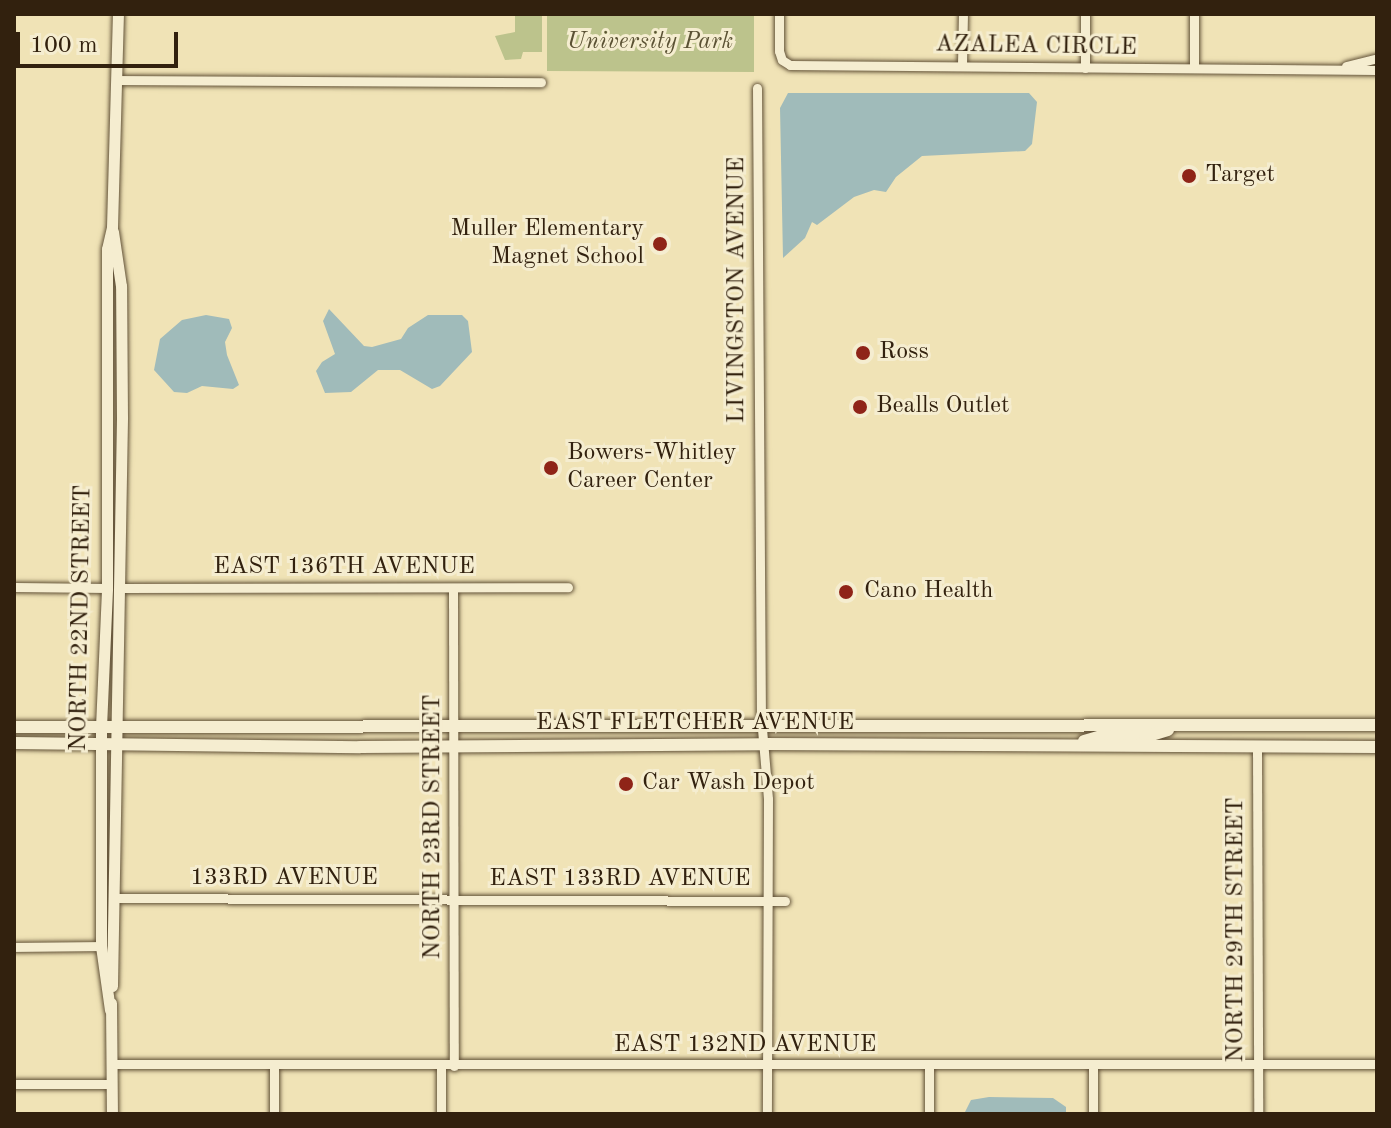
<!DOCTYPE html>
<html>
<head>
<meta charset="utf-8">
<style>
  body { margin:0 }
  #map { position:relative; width:1391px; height:1128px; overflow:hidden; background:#f0e3b6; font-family:"Old Standard TT",serif }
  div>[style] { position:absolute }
  .green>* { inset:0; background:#bcc38c }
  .water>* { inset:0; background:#a0bbba }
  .roads { filter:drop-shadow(0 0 2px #625238) drop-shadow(0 0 2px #625238) }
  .minor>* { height:9px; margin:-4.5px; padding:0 4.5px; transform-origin:4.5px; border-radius:4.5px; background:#f5edd0 }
  .tertiary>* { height:11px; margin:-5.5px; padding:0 5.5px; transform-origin:5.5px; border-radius:5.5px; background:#f5edd0 }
  .secondary>* { height:12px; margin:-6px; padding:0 6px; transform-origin:6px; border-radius:6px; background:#f5edd0 }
  .dots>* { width:22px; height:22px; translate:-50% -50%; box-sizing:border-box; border:4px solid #f5edd0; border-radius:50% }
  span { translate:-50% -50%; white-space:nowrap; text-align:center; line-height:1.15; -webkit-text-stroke:6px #f5edd0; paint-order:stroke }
  .park-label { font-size:24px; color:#5b5234; font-style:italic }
  .street-label { font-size:24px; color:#32210e }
  .poi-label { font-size:24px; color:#32210e }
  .left { translate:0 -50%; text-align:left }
  .right { translate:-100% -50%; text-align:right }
  .frame { position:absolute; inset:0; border:16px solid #32210e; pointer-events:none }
  .scale { position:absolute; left:16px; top:32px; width:162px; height:36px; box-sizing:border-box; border:4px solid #32210e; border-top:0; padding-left:10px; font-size:24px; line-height:28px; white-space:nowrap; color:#32210e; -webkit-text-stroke:6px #f5edd0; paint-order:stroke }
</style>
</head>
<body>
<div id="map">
  <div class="green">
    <div style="clip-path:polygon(515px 14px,542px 14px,542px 52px,523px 52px,521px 59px,505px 60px,495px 36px,515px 32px)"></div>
    <div style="clip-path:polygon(547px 14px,754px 14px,754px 72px,547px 71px)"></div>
  </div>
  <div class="water">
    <div style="clip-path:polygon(788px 93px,1029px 93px,1037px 102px,1032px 144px,1025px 151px,922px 156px,896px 177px,886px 192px,874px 190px,854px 197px,817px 225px,812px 222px,805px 238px,783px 258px,780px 108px)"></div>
    <div style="clip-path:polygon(329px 309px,364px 346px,372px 347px,401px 339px,408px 328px,428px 315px,462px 315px,468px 321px,472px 352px,440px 386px,432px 389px,400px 370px,378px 370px,351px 392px,325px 393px,316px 371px,322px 362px,335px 354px,323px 321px)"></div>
    <div style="clip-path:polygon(206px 315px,229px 319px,232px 328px,225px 342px,227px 355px,239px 385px,233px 389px,202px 386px,187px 393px,174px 392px,154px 370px,160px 339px,182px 320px)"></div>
    <div style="clip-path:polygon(989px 1097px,1053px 1098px,1066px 1107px,1066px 1114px,964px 1114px,971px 1100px)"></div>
  </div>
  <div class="roads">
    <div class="minor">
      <div style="left:779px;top:14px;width:37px;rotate:90deg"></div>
      <div style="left:779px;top:51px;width:9px;rotate:72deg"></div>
      <div style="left:782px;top:60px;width:9px;rotate:32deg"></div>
      <div style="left:790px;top:65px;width:587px;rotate:0.49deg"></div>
      <div style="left:1085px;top:14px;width:54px;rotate:90deg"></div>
      <div style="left:1194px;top:14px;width:54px;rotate:90deg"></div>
      <div style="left:962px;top:65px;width:51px;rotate:-88.9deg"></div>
      <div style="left:1346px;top:66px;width:32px;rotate:-14deg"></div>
      <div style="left:116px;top:80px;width:425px;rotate:0.3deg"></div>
      <div style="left:757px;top:88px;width:629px;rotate:89.64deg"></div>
      <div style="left:761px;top:717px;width:82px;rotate:85.1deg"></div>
      <div style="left:768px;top:799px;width:315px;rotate:90.2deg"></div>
      <div style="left:14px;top:587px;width:93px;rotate:0.6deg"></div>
      <div style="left:120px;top:588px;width:448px;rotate:-0.1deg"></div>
      <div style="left:453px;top:588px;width:478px;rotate:89.9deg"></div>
      <div style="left:1257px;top:747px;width:367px;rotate:89.8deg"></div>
      <div style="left:115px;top:898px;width:670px;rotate:0.26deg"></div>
      <div style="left:14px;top:947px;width:87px;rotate:-0.7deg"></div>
      <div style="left:113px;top:1064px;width:1264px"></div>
      <div style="left:14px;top:1084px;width:98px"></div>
      <div style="left:274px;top:1114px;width:48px;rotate:-90deg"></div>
      <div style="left:441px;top:1114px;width:48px;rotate:-90deg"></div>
      <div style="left:929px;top:1114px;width:47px;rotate:-90deg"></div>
      <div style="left:1093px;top:1114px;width:49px;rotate:-90deg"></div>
    </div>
    <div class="tertiary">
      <div style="left:112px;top:986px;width:569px;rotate:-88.99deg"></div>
      <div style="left:122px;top:417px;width:131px;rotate:-90.4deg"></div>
      <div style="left:121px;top:286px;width:55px;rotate:-98.4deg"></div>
      <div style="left:111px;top:1003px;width:111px;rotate:89.5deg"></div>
      <div style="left:110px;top:1010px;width:65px;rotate:-98deg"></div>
      <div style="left:101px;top:946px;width:219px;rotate:-90deg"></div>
      <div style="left:101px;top:727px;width:139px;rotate:-87.5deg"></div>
      <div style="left:107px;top:588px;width:339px;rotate:-90deg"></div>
      <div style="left:107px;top:249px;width:23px;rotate:-77deg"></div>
      <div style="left:112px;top:227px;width:213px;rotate:-88.4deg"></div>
    </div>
    <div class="secondary">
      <div style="left:14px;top:727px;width:1363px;rotate:-0.08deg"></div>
      <div style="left:1084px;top:741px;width:18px;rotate:-16deg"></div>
      <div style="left:1101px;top:736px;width:44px;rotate:1.3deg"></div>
      <div style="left:1145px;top:737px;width:24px;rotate:-17deg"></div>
      <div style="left:14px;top:743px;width:346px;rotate:0.7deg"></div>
      <div style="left:360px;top:747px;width:404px;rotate:-0.4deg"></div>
      <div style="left:764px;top:744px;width:613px;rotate:0.28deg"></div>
    </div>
  </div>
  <div class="dots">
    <div style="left:1189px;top:176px;background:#8f2418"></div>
    <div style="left:660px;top:244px;background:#8f2418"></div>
    <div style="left:863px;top:353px;background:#8f2418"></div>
    <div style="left:860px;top:407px;background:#8f2418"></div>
    <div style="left:551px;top:468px;background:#8f2418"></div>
    <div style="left:846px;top:592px;background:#8f2418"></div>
    <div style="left:626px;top:784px;background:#8f2418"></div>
  </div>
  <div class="park-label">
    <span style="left:650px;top:43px">University Park</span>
  </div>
  <div class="street-label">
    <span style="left:1036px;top:47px;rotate:1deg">AZALEA CIRCLE</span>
    <span style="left:738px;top:290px;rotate:-90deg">LIVINGSTON AVENUE</span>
    <span style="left:344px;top:568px">EAST 136TH AVENUE</span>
    <span style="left:82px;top:618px;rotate:-89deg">NORTH 22ND STREET</span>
    <span style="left:695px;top:724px">EAST FLETCHER AVENUE</span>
    <span style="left:434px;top:827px;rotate:-90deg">NORTH 23RD STREET</span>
    <span style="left:284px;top:879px">133RD AVENUE</span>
    <span style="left:620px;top:880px">EAST 133RD AVENUE</span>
    <span style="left:1237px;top:930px;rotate:-90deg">NORTH 29TH STREET</span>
    <span style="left:745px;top:1046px">EAST 132ND AVENUE</span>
  </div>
  <div class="poi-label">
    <span class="left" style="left:1205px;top:176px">Target</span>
    <span class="right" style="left:644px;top:244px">Muller Elementary<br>Magnet School</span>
    <span class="left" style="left:879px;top:353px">Ross</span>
    <span class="left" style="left:876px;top:407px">Bealls Outlet</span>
    <span class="left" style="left:567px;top:468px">Bowers-Whitley<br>Career Center</span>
    <span class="left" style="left:864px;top:592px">Cano Health</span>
    <span class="left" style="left:642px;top:784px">Car Wash Depot</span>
  </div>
  <div class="frame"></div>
  <div class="scale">100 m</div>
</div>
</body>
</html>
